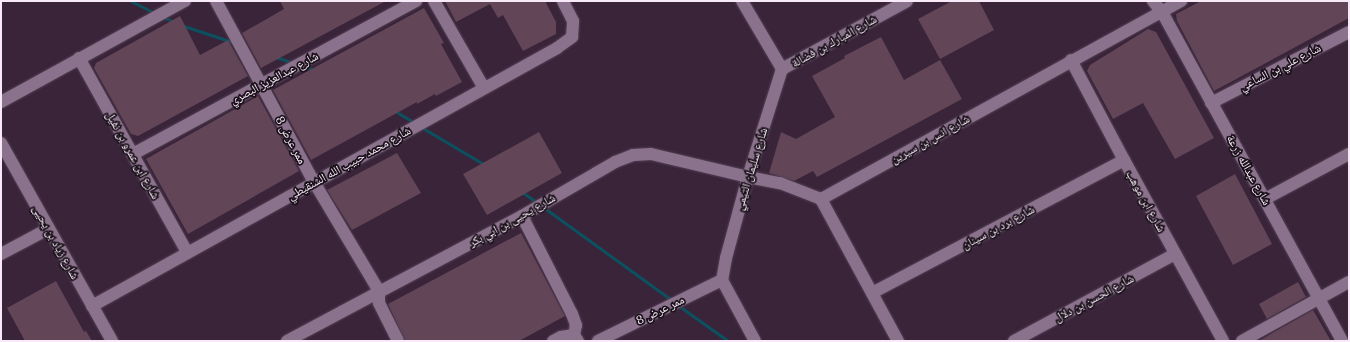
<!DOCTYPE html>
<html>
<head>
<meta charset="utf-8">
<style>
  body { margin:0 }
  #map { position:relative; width:1350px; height:342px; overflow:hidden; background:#39243a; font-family:"IBM Plex Serif","Noto Naskh Arabic",serif }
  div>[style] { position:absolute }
  .stream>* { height:3px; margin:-1.5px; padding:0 1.5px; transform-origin:1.5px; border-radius:1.5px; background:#0c5160 }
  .building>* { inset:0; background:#624557 }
  .roads { filter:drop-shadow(0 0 1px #544255) drop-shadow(0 0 1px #544255) }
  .street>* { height:12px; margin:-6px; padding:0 6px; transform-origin:6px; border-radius:6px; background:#8b728c }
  span { translate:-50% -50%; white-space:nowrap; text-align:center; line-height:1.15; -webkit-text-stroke:3.5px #1b111b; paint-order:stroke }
  .street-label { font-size:12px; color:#f8eaf8 }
  .frame { position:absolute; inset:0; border:2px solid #f8eaf8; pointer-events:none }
</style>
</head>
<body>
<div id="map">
  <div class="stream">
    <div style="left:131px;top:1px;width:28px;rotate:27deg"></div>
    <div style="left:163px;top:17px;width:12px;rotate:24deg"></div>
    <div style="left:181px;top:25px;width:57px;rotate:18.4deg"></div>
    <div style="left:276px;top:57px;width:18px;rotate:19deg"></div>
    <div style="left:302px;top:66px;width:13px;rotate:18deg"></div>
    <div style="left:395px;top:111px;width:23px;rotate:31deg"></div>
    <div style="left:421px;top:127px;width:74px;rotate:30.7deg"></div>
    <div style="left:522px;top:192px;width:21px;rotate:35deg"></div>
    <div style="left:543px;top:207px;width:160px;rotate:35.9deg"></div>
    <div style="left:679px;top:306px;width:60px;rotate:35.5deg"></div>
  </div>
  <div class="building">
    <div style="clip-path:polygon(280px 1px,386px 1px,261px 68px,242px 33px,284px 9px)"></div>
    <div style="clip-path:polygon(445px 1px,545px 1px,556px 22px,556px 34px,523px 51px,503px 15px,498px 18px,490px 4px,456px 22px)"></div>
    <div style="clip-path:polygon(952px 1px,979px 1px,994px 30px,940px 59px,918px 19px)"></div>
    <div style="clip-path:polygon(1201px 1px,1349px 1px,1349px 18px,1214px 91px,1177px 21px,1176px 14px)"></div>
    <div style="clip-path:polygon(424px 8px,444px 43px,441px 44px,462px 82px,436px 96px,435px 94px,417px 104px,417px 102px,311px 160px,273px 90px)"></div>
    <div style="clip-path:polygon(180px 16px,200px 55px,228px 40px,248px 76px,138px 136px,131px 134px,94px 68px,96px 63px)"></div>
    <div style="clip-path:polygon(1148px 29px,1156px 32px,1214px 138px,1175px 159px,1143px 103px,1113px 119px,1087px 71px,1090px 65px)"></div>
    <div style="clip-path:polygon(881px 37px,904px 80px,940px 60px,962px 99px,817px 177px,813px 171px,794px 181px,769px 173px,781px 132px,796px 139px,835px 117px,812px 76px,845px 58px,844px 56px)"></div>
    <div style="clip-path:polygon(258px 96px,299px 171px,188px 234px,146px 159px)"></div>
    <div style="clip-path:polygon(539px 132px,562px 173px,487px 215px,463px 174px)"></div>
    <div style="clip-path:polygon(397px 153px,421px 193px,352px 230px,327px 190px)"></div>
    <div style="clip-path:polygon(1235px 174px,1272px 244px,1233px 265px,1196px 196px)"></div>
    <div style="clip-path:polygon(521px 233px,565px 316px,519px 341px,405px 341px,388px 304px)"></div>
    <div style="clip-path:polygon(56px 281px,84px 332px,86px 331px,92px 341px,25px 341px,7px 308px)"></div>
    <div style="clip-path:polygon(1298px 282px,1306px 297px,1267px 319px,1259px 304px)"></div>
    <div style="clip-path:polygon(1313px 310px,1331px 341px,1259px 341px,1274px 332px)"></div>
  </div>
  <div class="roads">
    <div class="street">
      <div style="left:216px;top:1px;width:206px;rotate:61.6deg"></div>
      <div style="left:314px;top:182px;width:127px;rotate:59.2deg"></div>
      <div style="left:379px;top:291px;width:12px;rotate:90deg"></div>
      <div style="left:379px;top:303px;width:42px;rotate:63.4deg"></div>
      <div style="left:434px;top:1px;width:100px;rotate:60.1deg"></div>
      <div style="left:742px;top:1px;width:79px;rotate:59.5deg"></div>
      <div style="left:782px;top:69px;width:113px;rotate:107.5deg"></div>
      <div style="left:748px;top:177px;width:84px;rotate:105.2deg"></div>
      <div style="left:726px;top:258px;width:22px;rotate:100deg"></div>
      <div style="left:722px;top:280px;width:69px;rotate:61.6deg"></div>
      <div style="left:1153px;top:1px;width:14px;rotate:51deg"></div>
      <div style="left:1162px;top:12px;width:375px;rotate:61.3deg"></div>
      <div style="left:79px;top:58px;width:222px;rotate:60.9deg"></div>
      <div style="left:1071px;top:60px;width:113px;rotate:62.1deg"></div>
      <div style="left:1124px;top:160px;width:206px;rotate:61.3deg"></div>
      <div style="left:782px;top:69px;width:142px;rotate:-28.5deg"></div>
      <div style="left:1px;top:102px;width:210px;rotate:-28.8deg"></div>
      <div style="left:1211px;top:103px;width:155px;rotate:-27.2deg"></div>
      <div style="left:1px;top:143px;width:227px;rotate:60.7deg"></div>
      <div style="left:133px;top:154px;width:322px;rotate:-28.4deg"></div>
      <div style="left:1265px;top:199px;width:95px;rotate:-28.2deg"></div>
      <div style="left:522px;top:216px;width:110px;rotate:63deg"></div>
      <div style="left:572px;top:314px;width:12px;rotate:70deg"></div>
      <div style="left:576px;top:325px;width:10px;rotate:101deg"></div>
      <div style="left:1px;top:254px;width:53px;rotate:-28deg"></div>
      <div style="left:872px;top:293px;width:285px;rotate:-27.8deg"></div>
      <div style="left:92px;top:306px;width:532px;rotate:-29.02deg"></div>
      <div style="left:557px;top:48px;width:19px;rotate:-36deg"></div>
      <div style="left:572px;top:37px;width:16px;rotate:-86deg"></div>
      <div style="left:573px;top:21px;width:22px;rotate:-117deg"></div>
      <div style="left:287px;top:341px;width:266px;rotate:-28deg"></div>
      <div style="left:522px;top:216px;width:108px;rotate:-30.1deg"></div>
      <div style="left:615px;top:162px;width:19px;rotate:-21deg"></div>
      <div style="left:633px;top:155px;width:18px;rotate:-3deg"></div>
      <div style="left:651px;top:154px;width:100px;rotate:13.3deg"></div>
      <div style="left:748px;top:177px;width:33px;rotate:11deg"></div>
      <div style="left:780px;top:183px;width:44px;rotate:21.3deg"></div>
      <div style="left:553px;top:341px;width:9px;rotate:-27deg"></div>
      <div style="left:561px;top:337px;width:13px;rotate:-9deg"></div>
      <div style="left:574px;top:335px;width:7px;rotate:56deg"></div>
      <div style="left:598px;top:341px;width:138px;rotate:-26.2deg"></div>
      <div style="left:898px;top:341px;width:162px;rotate:-118.5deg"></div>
      <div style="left:821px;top:199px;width:411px;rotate:-28.8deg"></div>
      <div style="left:1014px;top:341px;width:183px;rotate:-28.4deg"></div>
      <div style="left:1242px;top:341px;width:122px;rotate:-28.9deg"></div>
    </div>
  </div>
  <div class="street-label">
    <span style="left:834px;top:41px;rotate:-29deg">شارع المبارك بن فضالة</span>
    <span style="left:1280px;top:67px;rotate:-27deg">شارع علي بن الساعي</span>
    <span style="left:274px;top:78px;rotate:-28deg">شارع عبدالعزيز البصري</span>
    <span style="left:930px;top:139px;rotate:-29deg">شارع انس بن سيرين</span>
    <span style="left:291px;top:140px;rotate:62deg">ممر عرض 8</span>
    <span style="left:133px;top:155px;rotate:61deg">شارع ابن عمرو بن نفيل</span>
    <span style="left:349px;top:163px;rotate:-29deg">شارع محمد حبيب الله الشنقيطي</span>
    <span style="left:751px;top:169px;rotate:-73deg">شارع سليمان التيمي</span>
    <span style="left:1249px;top:170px;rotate:61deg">شارع عبدالله زرعة</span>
    <span style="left:1146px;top:201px;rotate:61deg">شارع ابن موهب</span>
    <span style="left:512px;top:220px;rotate:-29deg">شارع يحيى بن ابي بكر</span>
    <span style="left:998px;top:227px;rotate:-28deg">شارع برد بن سينان</span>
    <span style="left:56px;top:242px;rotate:61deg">شارع زياد بن يحيى</span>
    <span style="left:1094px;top:298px;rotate:-28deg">شارع الحسن بن دلال</span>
    <span style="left:660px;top:310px;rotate:-26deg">ممر عرض 8</span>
  </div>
  <div class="frame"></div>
</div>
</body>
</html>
